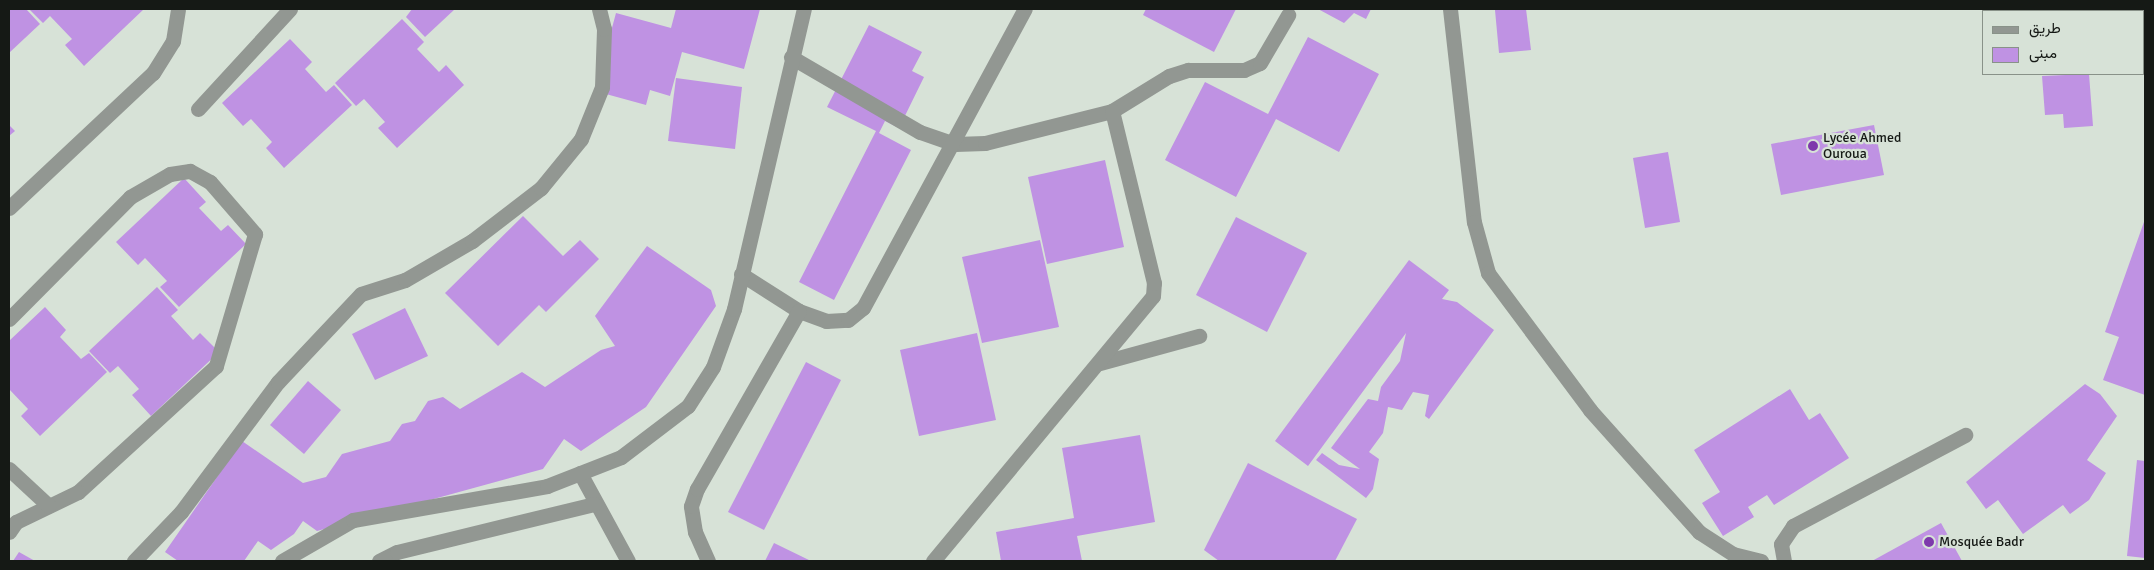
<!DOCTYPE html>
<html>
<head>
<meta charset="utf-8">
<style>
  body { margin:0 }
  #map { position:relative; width:2154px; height:570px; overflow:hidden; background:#d7e2d7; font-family:Signika,Vazirmatn,sans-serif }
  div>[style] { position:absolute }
  .building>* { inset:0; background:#bf92e3 }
  .street>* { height:15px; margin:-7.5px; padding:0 7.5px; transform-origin:7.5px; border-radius:7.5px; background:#929792 }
  .dots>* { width:14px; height:14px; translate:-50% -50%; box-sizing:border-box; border:2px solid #d7e2d7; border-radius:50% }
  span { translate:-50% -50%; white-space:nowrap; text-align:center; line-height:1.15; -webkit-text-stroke:4.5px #d7e2d7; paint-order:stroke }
  .poi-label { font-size:14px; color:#151915 }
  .left { translate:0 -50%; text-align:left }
  .frame { position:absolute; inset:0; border:10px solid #151915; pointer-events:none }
  .legend { position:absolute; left:1982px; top:10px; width:162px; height:65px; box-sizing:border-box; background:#d7e2d7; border:1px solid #899289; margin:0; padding:6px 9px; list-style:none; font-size:15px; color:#151915 }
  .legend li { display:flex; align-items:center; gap:10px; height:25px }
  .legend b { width:25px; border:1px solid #899289 }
</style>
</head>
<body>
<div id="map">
  <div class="building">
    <div style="clip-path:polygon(9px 9px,26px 9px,40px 24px,9px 53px)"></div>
    <div style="clip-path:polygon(29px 9px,144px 9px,84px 66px,65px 45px,72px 39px,50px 16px,43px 23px)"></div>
    <div style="clip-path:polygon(412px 9px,455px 9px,425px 37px,406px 17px)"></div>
    <div style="clip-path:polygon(676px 9px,760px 9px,744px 69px,682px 52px,670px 96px,650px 90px,646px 105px,595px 91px,616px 13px,671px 28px)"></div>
    <div style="clip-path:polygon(1146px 9px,1236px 9px,1214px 52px,1143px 15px)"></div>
    <div style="clip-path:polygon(1318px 9px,1371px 9px,1366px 19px,1354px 13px,1344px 23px)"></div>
    <div style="clip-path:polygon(1526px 9px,1531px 50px,1499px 53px,1495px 10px)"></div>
    <div style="clip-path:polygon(402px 19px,424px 42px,417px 49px,439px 72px,446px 65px,464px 85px,397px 148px,378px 128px,385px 122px,364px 99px,356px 106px,335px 83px)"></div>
    <div style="clip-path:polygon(869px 25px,922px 52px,912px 71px,924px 77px,899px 128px,885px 121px,879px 133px,911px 150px,834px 300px,799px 282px,876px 131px,827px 107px)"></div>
    <div style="clip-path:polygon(1308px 37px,1379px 74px,1339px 152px,1276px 119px,1236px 197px,1165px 160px,1205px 82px,1268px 114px)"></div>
    <div style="clip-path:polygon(290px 39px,312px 62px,305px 69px,326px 92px,334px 85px,352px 105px,284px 168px,266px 148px,272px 142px,251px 119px,243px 126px,222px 103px)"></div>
    <div style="clip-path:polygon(2089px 74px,2093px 126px,2064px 128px,2063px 114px,2045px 115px,2042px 76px)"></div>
    <div style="clip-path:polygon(676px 78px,742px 87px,735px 149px,668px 141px)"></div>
    <div style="clip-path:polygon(9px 125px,15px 131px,9px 136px)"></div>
    <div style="clip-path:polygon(1874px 125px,1884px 175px,1781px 195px,1771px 144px)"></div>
    <div style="clip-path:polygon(1668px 152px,1680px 222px,1645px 228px,1633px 158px)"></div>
    <div style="clip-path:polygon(1105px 160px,1124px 247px,1047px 264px,1028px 177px)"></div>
    <div style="clip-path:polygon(184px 178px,206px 202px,199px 208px,221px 231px,228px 225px,246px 244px,179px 307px,160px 287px,167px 281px,145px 258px,138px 265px,116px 242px)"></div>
    <div style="clip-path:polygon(523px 216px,563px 256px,580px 240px,599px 259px,546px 312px,539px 305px,498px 346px,445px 293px)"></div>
    <div style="clip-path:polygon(1236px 217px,1307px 253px,1267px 332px,1196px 295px)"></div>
    <div style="clip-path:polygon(2145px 219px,2145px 395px,2103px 380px,2119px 337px,2105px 332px)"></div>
    <div style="clip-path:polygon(1040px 240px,1059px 327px,982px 343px,962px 257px)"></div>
    <div style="clip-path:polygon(647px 246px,711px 290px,716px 306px,646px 407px,581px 451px,564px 439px,543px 469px,317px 531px,303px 521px,294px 534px,271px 550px,258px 541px,244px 561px,178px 561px,165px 552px,242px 441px,303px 483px,326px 477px,342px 454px,390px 441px,402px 424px,415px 421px,428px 401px,443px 397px,460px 409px,522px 372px,545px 387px,601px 350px,615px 346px,595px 316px)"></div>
    <div style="clip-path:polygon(1409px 260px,1449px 290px,1442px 299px,1457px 302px,1494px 330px,1429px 419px,1425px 416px,1429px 395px,1413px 392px,1402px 410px,1388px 407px,1383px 433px,1369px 452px,1379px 459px,1373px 489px,1366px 498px,1316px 460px,1322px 453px,1339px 465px,1360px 469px,1331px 448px,1368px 399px,1378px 401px,1381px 387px,1400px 361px,1406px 333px,1308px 466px,1275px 441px)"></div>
    <div style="clip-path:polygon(157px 287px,178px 310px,171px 316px,193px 340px,200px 333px,219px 352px,151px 416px,132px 395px,139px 389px,118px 366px,110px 373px,89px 351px)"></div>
    <div style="clip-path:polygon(45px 307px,66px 330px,60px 337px,81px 359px,89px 353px,107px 372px,40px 436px,21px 416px,28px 409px,9px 389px,9px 341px)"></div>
    <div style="clip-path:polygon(405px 308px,428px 356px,375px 380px,352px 334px)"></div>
    <div style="clip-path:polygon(977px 333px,996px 420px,919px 436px,900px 350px)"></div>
    <div style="clip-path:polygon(806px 362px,841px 380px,764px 530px,728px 512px)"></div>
    <div style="clip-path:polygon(308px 381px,341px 410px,304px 454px,270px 425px)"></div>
    <div style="clip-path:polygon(2085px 384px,2100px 394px,2117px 416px,2087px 460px,2106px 473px,2089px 500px,2070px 514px,2063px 505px,2023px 534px,1998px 500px,1986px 509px,1966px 482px)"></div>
    <div style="clip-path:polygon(1790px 389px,1809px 420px,1820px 413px,1849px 458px,1774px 505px,1767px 495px,1748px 507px,1754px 517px,1723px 536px,1702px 503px,1720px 492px,1694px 450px)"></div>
    <div style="clip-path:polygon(1140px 435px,1155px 522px,1077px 536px,1082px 561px,1001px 561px,996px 532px,1074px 518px,1062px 448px)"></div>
    <div style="clip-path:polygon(2137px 460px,2145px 461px,2145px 558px,2127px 556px)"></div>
    <div style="clip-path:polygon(1248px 463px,1357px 519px,1335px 561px,1219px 561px,1204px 550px)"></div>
    <div style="clip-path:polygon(1941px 523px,1962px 561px,1872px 561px)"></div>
    <div style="clip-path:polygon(774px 543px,811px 561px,765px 561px)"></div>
    <div style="clip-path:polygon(19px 552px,35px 561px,13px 561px)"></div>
  </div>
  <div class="street">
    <div style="left:1450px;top:9px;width:214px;rotate:83.6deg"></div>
    <div style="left:1474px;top:222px;width:53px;rotate:74.6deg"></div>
    <div style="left:1488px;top:273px;width:171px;rotate:53.3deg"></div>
    <div style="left:1590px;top:410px;width:164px;rotate:48.2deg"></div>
    <div style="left:1699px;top:532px;width:40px;rotate:32.9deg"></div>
    <div style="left:1733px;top:554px;width:29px;rotate:14deg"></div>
    <div style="left:791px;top:57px;width:149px;rotate:30.2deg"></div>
    <div style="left:920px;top:132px;width:37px;rotate:19deg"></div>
    <div style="left:955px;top:144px;width:30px;rotate:-2deg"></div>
    <div style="left:985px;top:143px;width:131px;rotate:-14.1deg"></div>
    <div style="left:1112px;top:111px;width:67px;rotate:-31.6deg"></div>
    <div style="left:1169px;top:76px;width:20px;rotate:-18deg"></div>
    <div style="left:1188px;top:70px;width:56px"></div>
    <div style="left:1244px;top:70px;width:17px;rotate:-24deg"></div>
    <div style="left:1260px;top:63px;width:56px;rotate:-59.7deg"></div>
    <div style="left:198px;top:109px;width:136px;rotate:-47.4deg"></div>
    <div style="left:9px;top:208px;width:197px;rotate:-43.2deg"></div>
    <div style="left:153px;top:73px;width:38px;rotate:-58deg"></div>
    <div style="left:173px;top:41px;width:32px;rotate:-81deg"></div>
    <div style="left:741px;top:274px;width:69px;rotate:32.5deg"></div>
    <div style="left:799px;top:311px;width:29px;rotate:20deg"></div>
    <div style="left:826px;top:321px;width:22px;rotate:-3deg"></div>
    <div style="left:848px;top:320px;width:19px;rotate:-39deg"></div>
    <div style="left:863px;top:308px;width:340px;rotate:-61.6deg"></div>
    <div style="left:9px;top:319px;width:172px;rotate:-45.2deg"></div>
    <div style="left:130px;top:197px;width:46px;rotate:-29.9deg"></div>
    <div style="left:170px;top:174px;width:20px;rotate:-9deg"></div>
    <div style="left:190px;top:171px;width:23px;rotate:29deg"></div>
    <div style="left:210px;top:182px;width:69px;rotate:49.1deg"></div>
    <div style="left:255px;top:234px;width:138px;rotate:106.5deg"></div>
    <div style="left:216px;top:366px;width:187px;rotate:137.6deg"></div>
    <div style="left:78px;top:492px;width:69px;rotate:154.2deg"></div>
    <div style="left:16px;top:522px;width:12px;rotate:125deg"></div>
    <div style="left:1100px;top:363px;width:103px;rotate:-15.3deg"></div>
    <div style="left:9px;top:469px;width:54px;rotate:42.8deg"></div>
    <div style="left:580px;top:473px;width:100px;rotate:61.4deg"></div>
    <div style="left:134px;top:561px;width:68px;rotate:-46.2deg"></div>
    <div style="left:181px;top:512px;width:162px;rotate:-53.3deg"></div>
    <div style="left:278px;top:382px;width:121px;rotate:-46.7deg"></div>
    <div style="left:361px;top:294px;width:46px;rotate:-17.7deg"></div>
    <div style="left:405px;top:280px;width:78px;rotate:-30.2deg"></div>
    <div style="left:472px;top:241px;width:87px;rotate:-37.5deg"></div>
    <div style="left:541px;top:188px;width:63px;rotate:-50.8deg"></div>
    <div style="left:581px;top:139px;width:56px;rotate:-68deg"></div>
    <div style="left:602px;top:87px;width:58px;rotate:-88deg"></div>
    <div style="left:604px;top:29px;width:21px;rotate:-104deg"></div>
    <div style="left:282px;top:561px;width:82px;rotate:-30deg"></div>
    <div style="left:353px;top:520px;width:197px;rotate:-9.9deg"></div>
    <div style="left:547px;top:486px;width:79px;rotate:-21.4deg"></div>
    <div style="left:621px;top:457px;width:84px;rotate:-37.3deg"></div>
    <div style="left:688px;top:406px;width:46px;rotate:-57.3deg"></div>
    <div style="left:713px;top:367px;width:62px;rotate:-70.1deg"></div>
    <div style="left:734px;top:309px;width:308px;rotate:-76.9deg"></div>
    <div style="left:379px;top:561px;width:20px;rotate:-27deg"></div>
    <div style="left:397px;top:552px;width:203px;rotate:-13.7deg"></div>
    <div style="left:708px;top:561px;width:32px;rotate:-114deg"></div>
    <div style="left:695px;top:532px;width:26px;rotate:-99deg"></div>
    <div style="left:691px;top:506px;width:18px;rotate:-71deg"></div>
    <div style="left:697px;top:489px;width:205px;rotate:-60.2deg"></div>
    <div style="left:933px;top:561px;width:344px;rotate:-50.3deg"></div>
    <div style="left:1153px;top:296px;width:13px;rotate:-86deg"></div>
    <div style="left:1154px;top:283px;width:177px;rotate:-103.7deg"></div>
    <div style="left:1784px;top:561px;width:17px;rotate:-100deg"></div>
    <div style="left:1781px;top:544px;width:22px;rotate:-56deg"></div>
    <div style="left:1793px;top:526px;width:195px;rotate:-27.9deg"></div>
  </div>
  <div class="dots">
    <div style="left:1813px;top:146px;background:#7e39ac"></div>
    <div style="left:1929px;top:542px;background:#7e39ac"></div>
  </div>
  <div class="poi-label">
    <span class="left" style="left:1823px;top:146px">Lycée Ahmed<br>Ouroua</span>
    <span class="left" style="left:1939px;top:542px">Mosquée Badr</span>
  </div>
  <div class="frame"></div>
  <ul class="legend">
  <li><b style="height:6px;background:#929792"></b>طريق</li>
  <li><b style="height:14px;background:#bf92e3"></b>مبنى</li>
  </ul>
</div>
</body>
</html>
